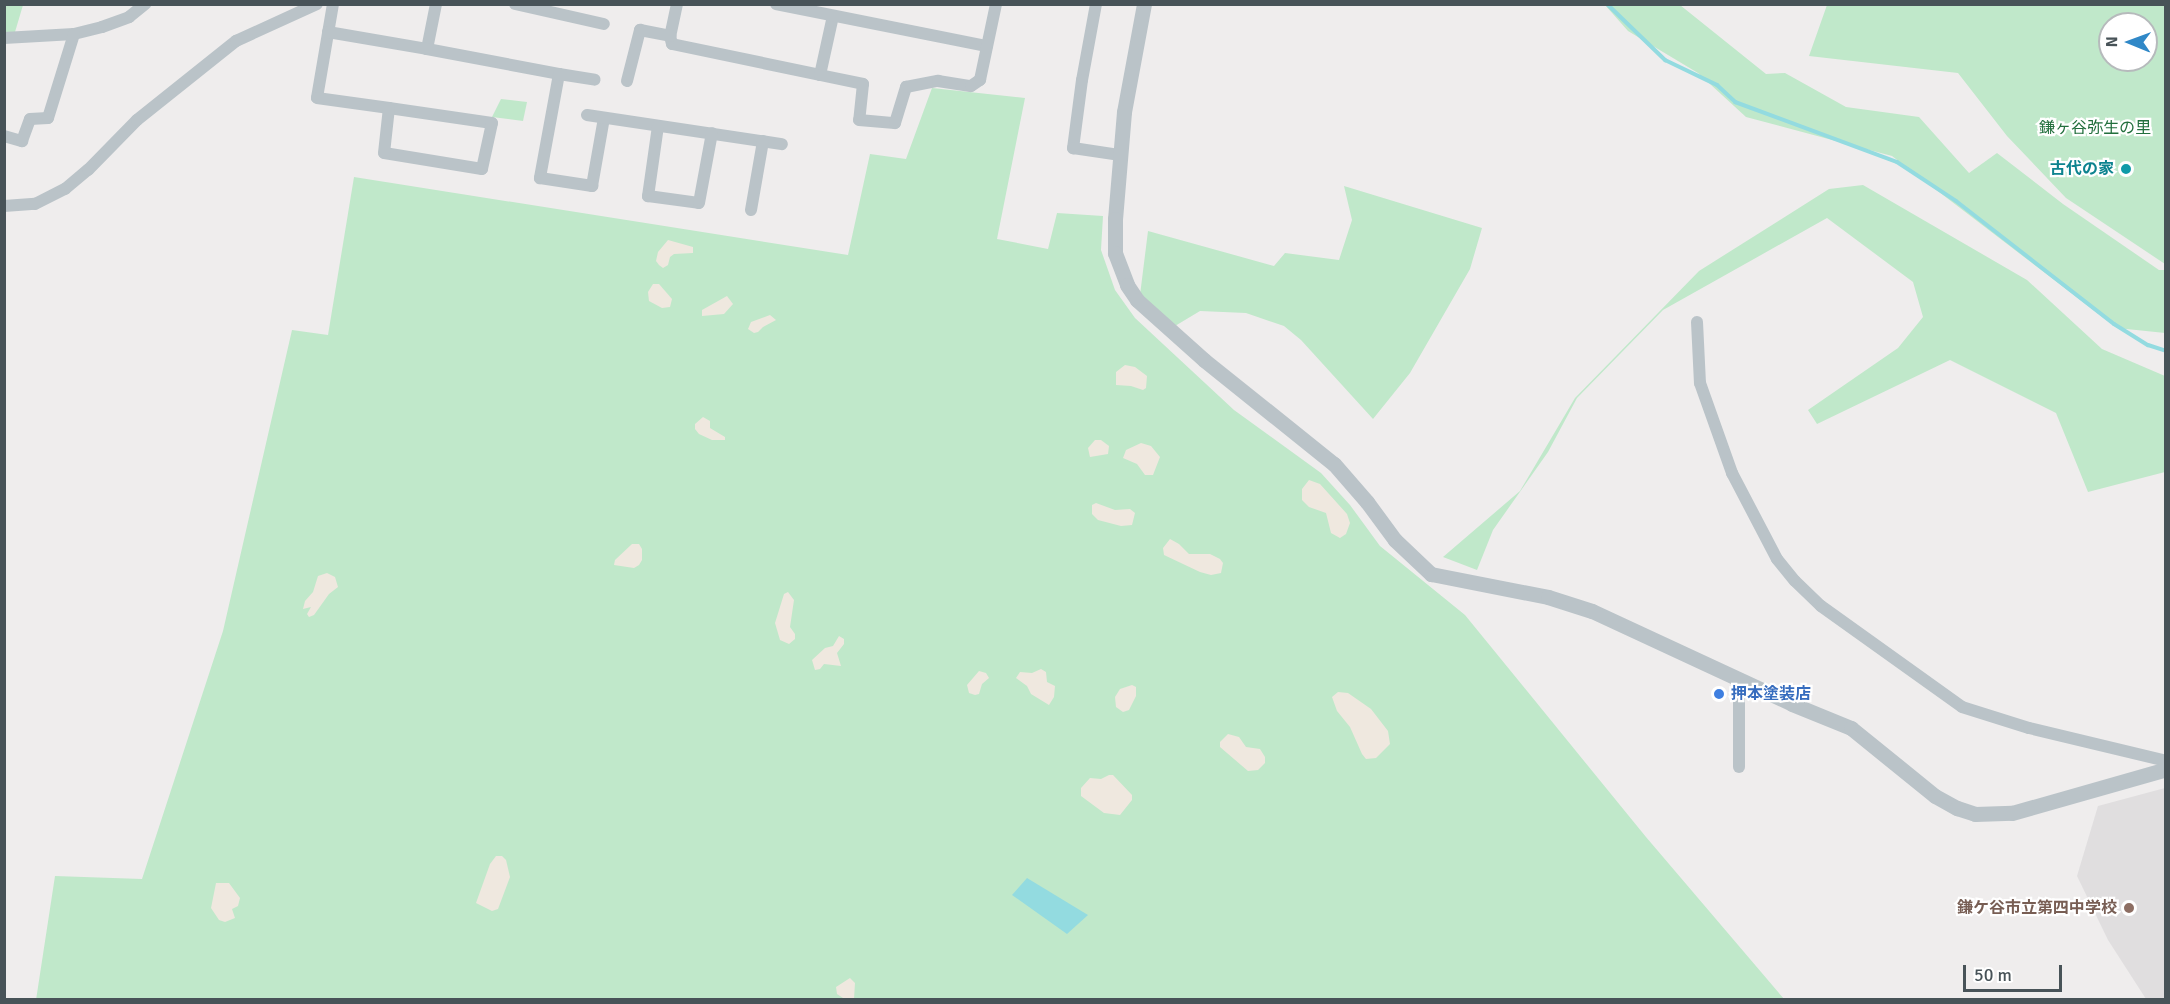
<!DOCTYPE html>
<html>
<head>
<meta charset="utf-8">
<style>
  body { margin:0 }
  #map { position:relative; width:2170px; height:1004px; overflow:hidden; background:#efeded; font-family:Signika,"Noto Sans JP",sans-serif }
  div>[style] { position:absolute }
  .education>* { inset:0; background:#e0dedf }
  .green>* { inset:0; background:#c0e8ca }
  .sand>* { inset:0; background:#efe8df }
  .water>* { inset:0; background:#93dbe0 }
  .stream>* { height:4px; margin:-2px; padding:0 2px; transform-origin:2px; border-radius:2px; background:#93dbe0 }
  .minor>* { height:12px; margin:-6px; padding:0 6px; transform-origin:6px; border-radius:6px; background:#bac3c8 }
  .tertiary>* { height:15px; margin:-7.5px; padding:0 7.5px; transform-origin:7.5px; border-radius:7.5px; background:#bac3c8 }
  .dots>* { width:16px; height:16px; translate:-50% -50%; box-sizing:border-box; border:3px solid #fff; border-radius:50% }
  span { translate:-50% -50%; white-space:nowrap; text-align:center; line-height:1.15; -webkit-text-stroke:4.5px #fff; paint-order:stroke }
  .park-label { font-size:16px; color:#226f3d }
  .culture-label { font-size:16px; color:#0d838f; font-weight:700 }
  .right { translate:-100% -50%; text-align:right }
  .shop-label { font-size:16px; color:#366cbe; font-weight:700 }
  .left { translate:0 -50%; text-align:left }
  .education-label { font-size:16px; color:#785e54; font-weight:700 }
  .frame { position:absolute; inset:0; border:6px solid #485358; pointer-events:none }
  .north { position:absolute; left:2098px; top:12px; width:60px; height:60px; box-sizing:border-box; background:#fff; border:2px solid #b6babc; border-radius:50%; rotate:271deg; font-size:16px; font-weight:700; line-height:24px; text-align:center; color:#485358 }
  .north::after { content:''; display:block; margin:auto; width:21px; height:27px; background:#3088c7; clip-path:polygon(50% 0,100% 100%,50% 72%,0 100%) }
  .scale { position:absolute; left:1963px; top:965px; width:99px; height:27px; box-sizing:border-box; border:3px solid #485358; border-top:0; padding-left:8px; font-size:18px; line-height:21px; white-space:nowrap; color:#485358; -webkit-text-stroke:4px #fff; paint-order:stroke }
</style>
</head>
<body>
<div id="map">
  <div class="education">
    <div style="clip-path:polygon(2165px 788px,2165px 999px,2146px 999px,2108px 940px,2077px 876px,2098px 806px)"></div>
  </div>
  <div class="green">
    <div style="clip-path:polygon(5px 5px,23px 5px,15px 32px,5px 33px)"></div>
    <div style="clip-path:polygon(1605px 5px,1680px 5px,1766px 74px,1785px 73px,1846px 107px,1919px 117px,1969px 173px,1997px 153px,2063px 204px,2159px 270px,2165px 270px,2165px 333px,2117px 328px,1892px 156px,1746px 117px,1698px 73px,1628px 31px)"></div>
    <div style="clip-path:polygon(evenodd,1827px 5px,2165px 5px,2165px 264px,2066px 198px,2007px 136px,1958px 73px,1809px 56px,1827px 5px,2110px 24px,2146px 24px,2146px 60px,2110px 60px,2110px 24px)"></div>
    <div style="clip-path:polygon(932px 88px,1025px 98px,997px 239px,1048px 249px,1057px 213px,1103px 216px,1101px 250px,1115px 290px,1135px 318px,1234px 410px,1321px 473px,1350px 505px,1380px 546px,1465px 615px,1646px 837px,1784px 999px,36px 1000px,55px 876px,142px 879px,223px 631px,292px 330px,328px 335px,354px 177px,848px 255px,870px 154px,906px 159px)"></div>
    <div style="clip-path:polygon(501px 99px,527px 102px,523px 121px,492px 117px)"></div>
    <div style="clip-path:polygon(1863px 185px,2027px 280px,2102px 349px,2165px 376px,2165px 472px,2088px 492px,2056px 413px,1950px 360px,1817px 424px,1808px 410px,1898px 348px,1923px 317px,1913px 282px,1827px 218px,1663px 310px,1577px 398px,1548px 452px,1493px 530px,1477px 570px,1443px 557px,1520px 491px,1575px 398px,1699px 271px,1829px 189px)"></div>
    <div style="clip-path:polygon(1344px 186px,1482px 228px,1470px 269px,1410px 373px,1373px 419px,1301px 340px,1284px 326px,1246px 313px,1200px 311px,1175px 326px,1140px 295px,1148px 231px,1274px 266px,1285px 253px,1339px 260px,1352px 220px)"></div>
  </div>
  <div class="sand">
    <div style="clip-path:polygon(668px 240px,693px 247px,693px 253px,674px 254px,670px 257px,668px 265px,663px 268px,659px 265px,656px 261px,658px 252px)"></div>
    <div style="clip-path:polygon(653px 284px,659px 284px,672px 299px,670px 307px,662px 308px,649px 301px,648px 292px)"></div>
    <div style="clip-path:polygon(727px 296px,733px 304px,724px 314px,702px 316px,702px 310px)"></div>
    <div style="clip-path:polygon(770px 315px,776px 320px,763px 327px,758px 332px,754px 333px,748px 329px,751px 322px)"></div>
    <div style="clip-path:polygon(1125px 365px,1135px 367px,1147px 376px,1146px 388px,1143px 390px,1131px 386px,1116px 385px,1116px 372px)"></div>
    <div style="clip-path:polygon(703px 417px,710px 421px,710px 428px,725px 437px,725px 440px,712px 440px,699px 434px,695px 429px,695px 424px)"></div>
    <div style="clip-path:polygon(1095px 440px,1101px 440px,1109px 446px,1108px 454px,1090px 457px,1088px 448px)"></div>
    <div style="clip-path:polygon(1141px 443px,1151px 446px,1160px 457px,1153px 475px,1145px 475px,1137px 464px,1123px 458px,1126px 450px)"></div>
    <div style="clip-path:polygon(1309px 480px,1320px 484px,1347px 514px,1350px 523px,1346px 534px,1340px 538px,1331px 533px,1326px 513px,1309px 507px,1302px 500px,1302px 489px)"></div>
    <div style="clip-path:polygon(1096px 503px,1115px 510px,1130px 509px,1135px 513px,1132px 525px,1121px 526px,1098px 520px,1092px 514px,1092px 505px)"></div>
    <div style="clip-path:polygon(1170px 539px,1179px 544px,1189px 554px,1210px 554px,1220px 559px,1223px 563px,1221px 573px,1211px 575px,1200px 572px,1164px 555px,1163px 548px)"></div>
    <div style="clip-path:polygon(632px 544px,639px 544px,642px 549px,642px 560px,639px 565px,634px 568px,614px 565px,615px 560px)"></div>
    <div style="clip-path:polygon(327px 573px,335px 577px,338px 587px,329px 594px,314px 615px,309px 617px,307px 614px,311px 607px,303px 609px,305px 601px,313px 592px,318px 576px)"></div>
    <div style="clip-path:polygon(788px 592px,794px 600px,790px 627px,795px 634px,795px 639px,789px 644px,780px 640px,775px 623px,784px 594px)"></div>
    <div style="clip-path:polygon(839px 636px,844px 639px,844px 644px,837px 653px,841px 666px,824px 664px,820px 669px,815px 670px,812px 660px,825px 648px,833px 646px)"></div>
    <div style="clip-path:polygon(1041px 669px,1046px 672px,1047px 682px,1055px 686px,1054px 697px,1049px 705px,1031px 694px,1027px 686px,1016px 678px,1020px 672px,1032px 673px)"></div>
    <div style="clip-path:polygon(979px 671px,986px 673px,989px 678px,982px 684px,979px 694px,975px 695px,969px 693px,967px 685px)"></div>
    <div style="clip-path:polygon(1132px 685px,1136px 687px,1136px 696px,1129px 710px,1123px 712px,1116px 707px,1115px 697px,1120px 689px)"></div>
    <div style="clip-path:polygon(1338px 692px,1348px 693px,1371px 709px,1388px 731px,1390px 744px,1376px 758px,1366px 759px,1362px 754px,1350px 727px,1337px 711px,1332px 697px)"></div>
    <div style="clip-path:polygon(1228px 734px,1239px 737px,1246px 747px,1260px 749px,1265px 757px,1265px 763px,1258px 770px,1248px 771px,1220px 747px,1220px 742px)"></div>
    <div style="clip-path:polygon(1109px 775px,1113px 775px,1132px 795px,1132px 800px,1120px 815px,1104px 813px,1081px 796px,1081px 788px,1090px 778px,1101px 779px)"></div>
    <div style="clip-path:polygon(496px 856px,502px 856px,506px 860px,510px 877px,498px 909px,492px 911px,476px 903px,490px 864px)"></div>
    <div style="clip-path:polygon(216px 883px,229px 883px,240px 898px,238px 906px,232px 909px,235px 918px,225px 922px,219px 920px,211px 908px)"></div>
    <div style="clip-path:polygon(850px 978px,855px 983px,854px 999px,840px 999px,843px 998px,837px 994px,836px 987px)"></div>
  </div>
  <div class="water">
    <div style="clip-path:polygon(1027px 878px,1088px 915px,1067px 934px,1012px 895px)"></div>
  </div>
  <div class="stream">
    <div style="left:1607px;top:4px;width:81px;rotate:44deg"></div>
    <div style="left:1665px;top:60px;width:58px;rotate:25.7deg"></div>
    <div style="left:1717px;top:85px;width:25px;rotate:43deg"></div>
    <div style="left:1735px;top:102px;width:173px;rotate:20.3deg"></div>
    <div style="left:1897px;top:162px;width:71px;rotate:33.5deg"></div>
    <div style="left:1956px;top:201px;width:200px;rotate:37.9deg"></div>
    <div style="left:2114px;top:324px;width:40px;rotate:32deg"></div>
    <div style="left:2148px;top:345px;width:19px;rotate:18deg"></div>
  </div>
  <div class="minor">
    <div style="left:333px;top:4px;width:95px;rotate:99.7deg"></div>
    <div style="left:317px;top:98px;width:73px;rotate:7.9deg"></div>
    <div style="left:389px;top:108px;width:104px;rotate:8.3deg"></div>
    <div style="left:492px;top:123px;width:47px;rotate:102.3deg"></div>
    <div style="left:482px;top:169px;width:99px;rotate:-170.7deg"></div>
    <div style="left:384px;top:153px;width:45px;rotate:-83.7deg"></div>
    <div style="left:436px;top:4px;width:46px;rotate:101.3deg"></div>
    <div style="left:427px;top:49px;width:134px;rotate:10.7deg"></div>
    <div style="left:559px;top:74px;width:106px;rotate:100.4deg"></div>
    <div style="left:540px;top:178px;width:53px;rotate:8.7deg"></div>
    <div style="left:592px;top:186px;width:69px;rotate:-80deg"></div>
    <div style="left:515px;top:4px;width:91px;rotate:12.7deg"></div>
    <div style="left:677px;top:4px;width:33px;rotate:102deg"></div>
    <div style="left:670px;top:36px;width:8px;rotate:76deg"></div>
    <div style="left:672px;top:44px;width:151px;rotate:11.8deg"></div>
    <div style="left:820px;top:75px;width:60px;rotate:-77.6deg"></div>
    <div style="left:776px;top:4px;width:215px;rotate:11.3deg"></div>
    <div style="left:1096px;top:4px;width:77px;rotate:100.4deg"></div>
    <div style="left:1082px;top:80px;width:69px;rotate:97.5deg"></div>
    <div style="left:1073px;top:148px;width:48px;rotate:8.5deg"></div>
    <div style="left:328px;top:32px;width:100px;rotate:9.7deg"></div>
    <div style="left:4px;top:38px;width:70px;rotate:-3.3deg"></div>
    <div style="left:74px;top:34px;width:29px;rotate:-14deg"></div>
    <div style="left:102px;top:27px;width:29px;rotate:-20deg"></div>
    <div style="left:129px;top:17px;width:21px;rotate:-39deg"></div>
    <div style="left:559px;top:74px;width:36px;rotate:9deg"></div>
    <div style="left:820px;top:75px;width:44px;rotate:11.8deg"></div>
    <div style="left:863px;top:84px;width:36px;rotate:96deg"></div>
    <div style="left:859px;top:120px;width:36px;rotate:5deg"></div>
    <div style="left:895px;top:123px;width:38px;rotate:-73deg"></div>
    <div style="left:906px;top:87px;width:33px;rotate:-11deg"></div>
    <div style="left:938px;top:81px;width:33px;rotate:9deg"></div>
    <div style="left:971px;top:86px;width:11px;rotate:-34deg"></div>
    <div style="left:980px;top:80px;width:78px;rotate:-78.1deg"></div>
    <div style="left:627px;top:81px;width:53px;rotate:-75.7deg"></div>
    <div style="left:640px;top:30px;width:31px;rotate:11deg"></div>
    <div style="left:587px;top:115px;width:197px;rotate:8.5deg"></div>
    <div style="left:658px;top:126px;width:71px;rotate:98.1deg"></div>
    <div style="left:648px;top:196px;width:51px;rotate:7.8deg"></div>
    <div style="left:699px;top:203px;width:71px;rotate:-79.5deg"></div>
    <div style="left:4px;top:136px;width:19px;rotate:16deg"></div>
    <div style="left:22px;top:141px;width:23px;rotate:-70deg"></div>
    <div style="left:30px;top:119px;width:18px;rotate:-3deg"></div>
    <div style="left:48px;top:118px;width:88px;rotate:-72.8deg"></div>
    <div style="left:4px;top:206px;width:31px;rotate:-4deg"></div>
    <div style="left:35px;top:204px;width:34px;rotate:-27deg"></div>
    <div style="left:65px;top:189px;width:30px;rotate:-40deg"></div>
    <div style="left:88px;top:170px;width:70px;rotate:-45.6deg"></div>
    <div style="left:137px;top:120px;width:127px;rotate:-38.6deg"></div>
    <div style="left:236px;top:41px;width:89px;rotate:-24.6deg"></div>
    <div style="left:751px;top:210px;width:70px;rotate:-80.1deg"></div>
    <div style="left:1697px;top:322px;width:61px;rotate:87.2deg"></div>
    <div style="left:1700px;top:383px;width:96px;rotate:70.4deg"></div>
    <div style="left:1732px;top:473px;width:97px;rotate:62.4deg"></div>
    <div style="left:1777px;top:559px;width:28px;rotate:51deg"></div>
    <div style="left:1795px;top:581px;width:36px;rotate:44deg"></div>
    <div style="left:1821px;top:606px;width:173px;rotate:35.6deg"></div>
    <div style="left:1962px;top:707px;width:70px;rotate:17.4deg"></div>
    <div style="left:2029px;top:728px;width:141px;rotate:13.5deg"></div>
    <div style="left:1739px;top:680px;width:87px;rotate:90deg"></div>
  </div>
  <div class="tertiary">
    <div style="left:1144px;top:4px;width:110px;rotate:100.5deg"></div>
    <div style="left:1124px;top:112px;width:107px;rotate:94.8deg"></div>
    <div style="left:1115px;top:219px;width:34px;rotate:90deg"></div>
    <div style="left:1115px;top:253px;width:34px;rotate:69deg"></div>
    <div style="left:1127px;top:285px;width:18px;rotate:56deg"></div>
    <div style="left:1137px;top:300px;width:90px;rotate:41.8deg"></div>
    <div style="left:1204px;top:360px;width:166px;rotate:38.7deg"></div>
    <div style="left:1334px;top:464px;width:50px;rotate:49deg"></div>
    <div style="left:1367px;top:502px;width:47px;rotate:53.6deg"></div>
    <div style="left:1395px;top:540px;width:50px;rotate:43.4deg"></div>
    <div style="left:1431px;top:574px;width:119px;rotate:11.1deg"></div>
    <div style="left:1548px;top:597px;width:46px;rotate:17.7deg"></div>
    <div style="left:1592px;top:611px;width:221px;rotate:24.9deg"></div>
    <div style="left:1792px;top:704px;width:64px;rotate:22.1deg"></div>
    <div style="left:1851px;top:728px;width:108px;rotate:39deg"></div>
    <div style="left:1935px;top:796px;width:25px;rotate:29deg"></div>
    <div style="left:1957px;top:808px;width:19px;rotate:18deg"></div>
    <div style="left:1975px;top:814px;width:37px;rotate:-2deg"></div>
    <div style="left:2012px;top:813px;width:160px;rotate:-15.9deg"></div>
  </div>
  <div class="dots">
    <div style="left:2126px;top:169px;background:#0f9aa8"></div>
    <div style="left:1719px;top:694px;background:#3f7fe0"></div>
    <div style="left:2129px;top:908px;background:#8d6e63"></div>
  </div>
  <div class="park-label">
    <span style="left:2095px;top:128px">鎌ヶ谷弥生の里</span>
  </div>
  <div class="culture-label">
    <span class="right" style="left:2114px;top:169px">古代の家</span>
  </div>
  <div class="shop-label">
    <span class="left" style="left:1731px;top:694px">押本塗装店</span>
  </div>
  <div class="education-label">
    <span class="right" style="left:2117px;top:908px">鎌ケ谷市立第四中学校</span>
  </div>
  <div class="frame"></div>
  <div class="north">N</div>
  <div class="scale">50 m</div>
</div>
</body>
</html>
